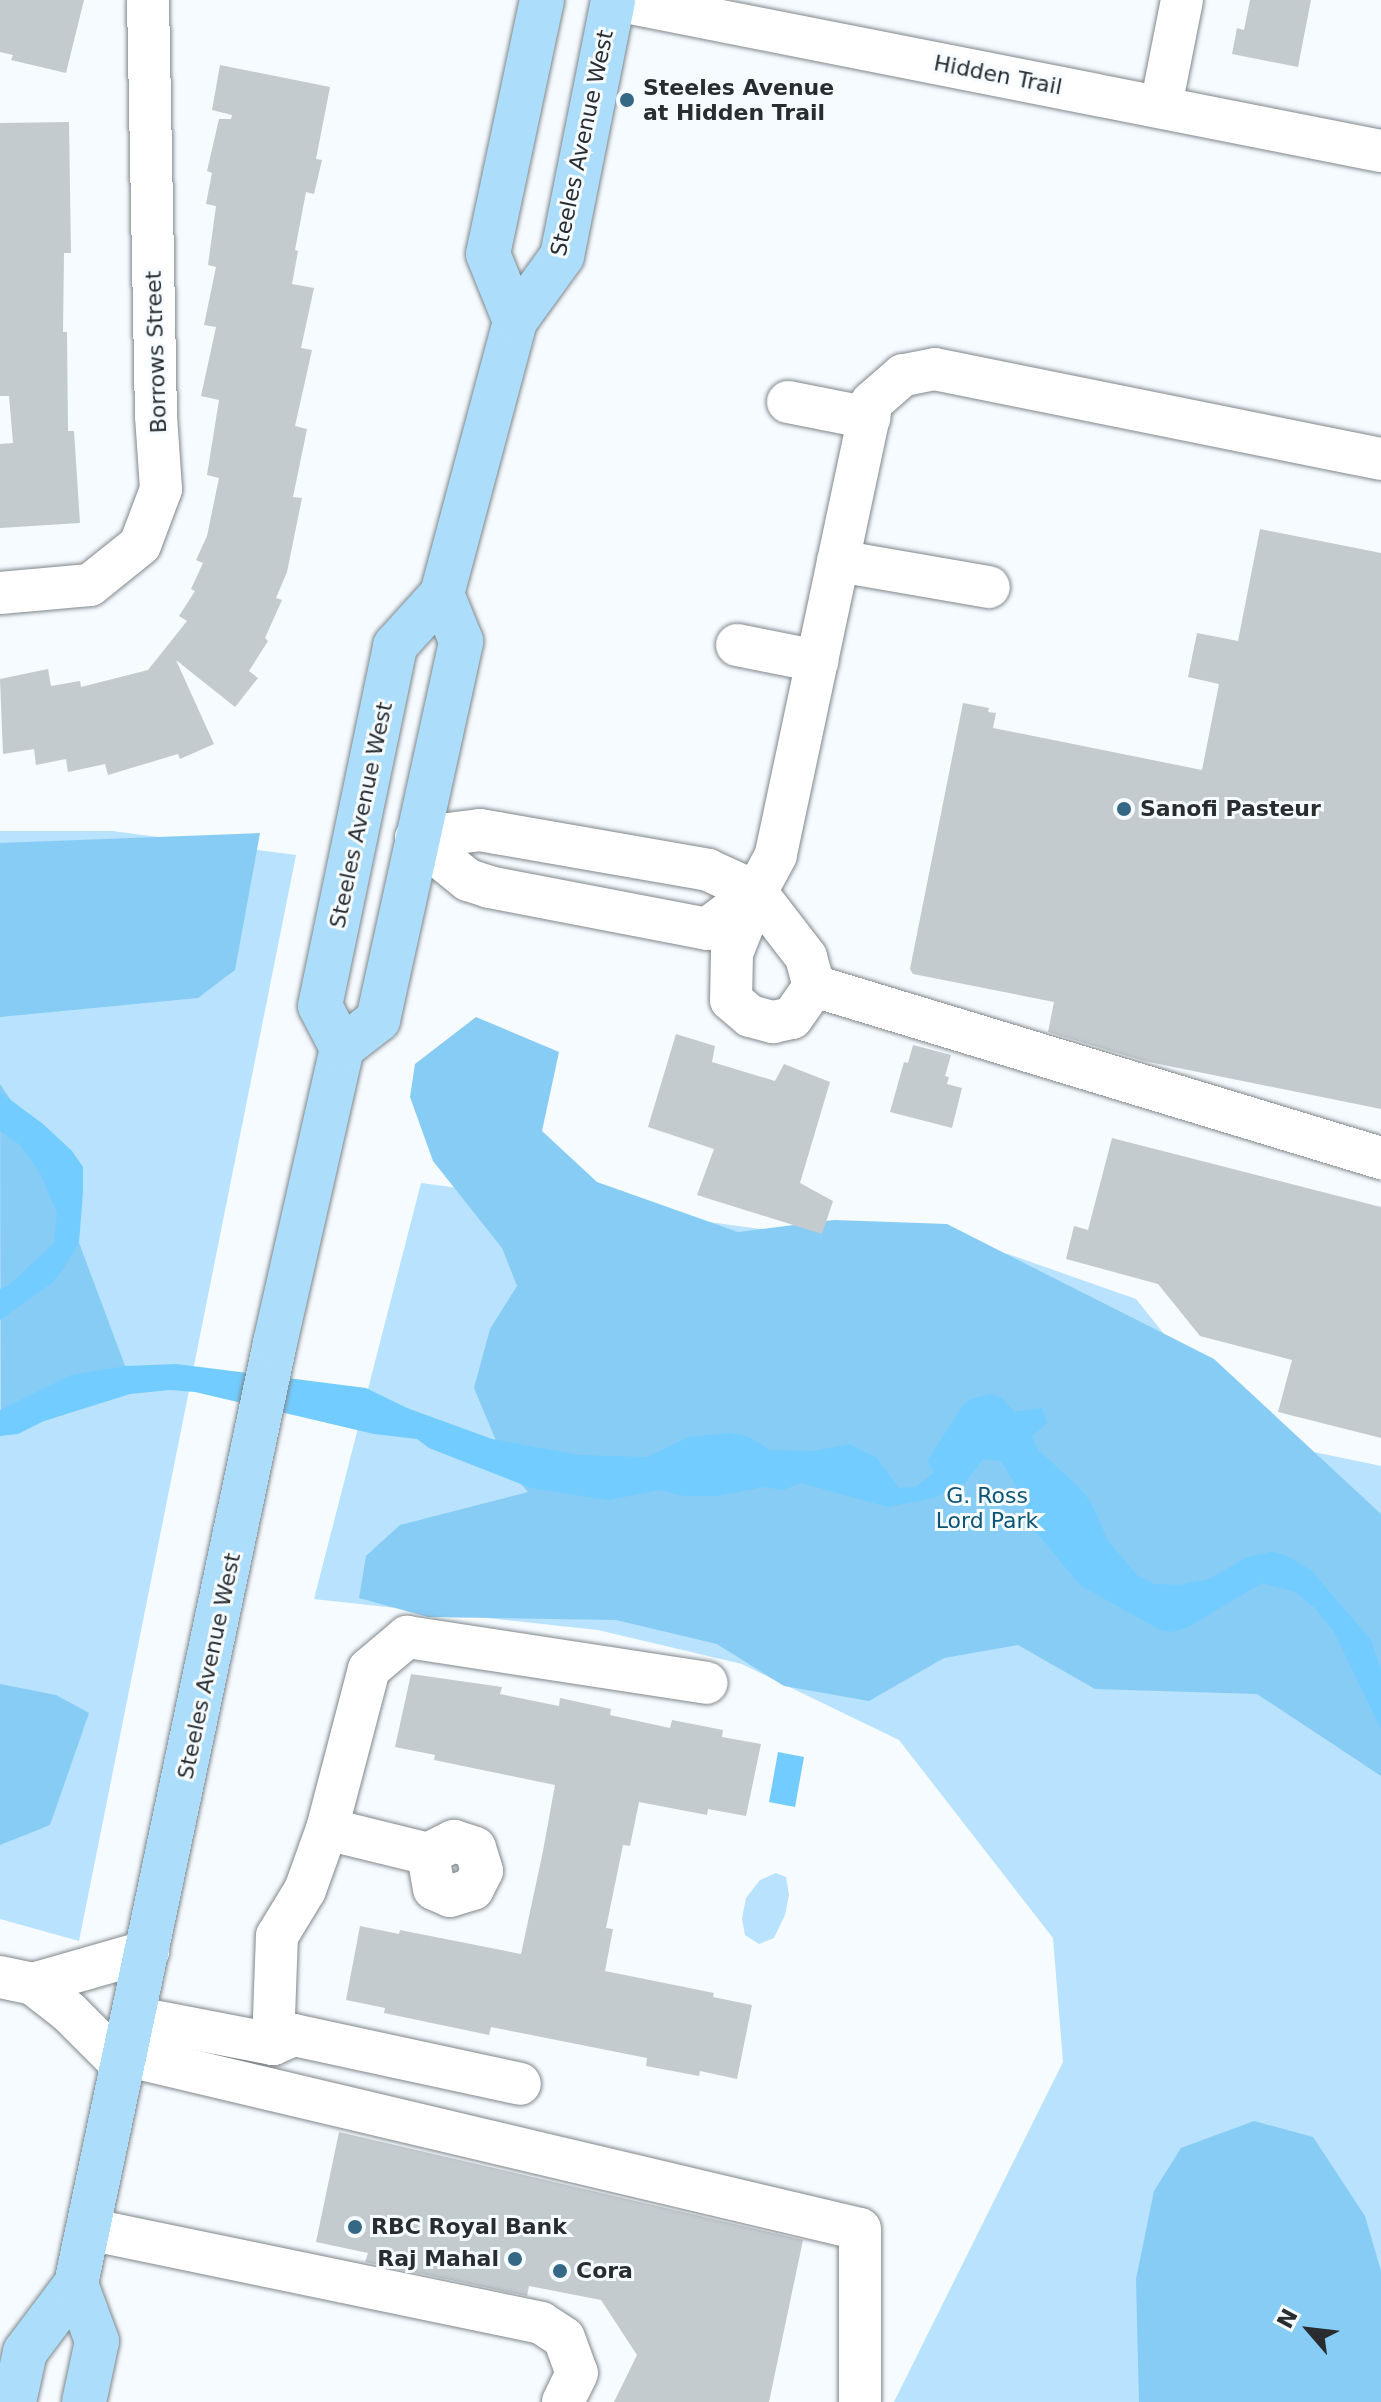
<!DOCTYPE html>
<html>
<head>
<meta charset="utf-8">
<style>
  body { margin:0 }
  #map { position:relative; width:1381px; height:2402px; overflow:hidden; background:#f5fbff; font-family:"DejaVu Sans",sans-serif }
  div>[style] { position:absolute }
  .green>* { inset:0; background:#b8e2fd }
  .forest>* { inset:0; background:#87ccf4 }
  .water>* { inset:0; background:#72ccff }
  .building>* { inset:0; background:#c3cbcf }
  .roads { filter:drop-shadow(0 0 2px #80878b) drop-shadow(0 0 2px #80878b) }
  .minor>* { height:42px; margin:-21px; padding:0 21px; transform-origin:21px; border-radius:21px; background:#fff }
  .major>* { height:44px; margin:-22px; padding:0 22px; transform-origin:22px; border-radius:22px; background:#acdefb }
  .dots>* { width:22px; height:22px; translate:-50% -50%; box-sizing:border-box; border:4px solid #f5fbff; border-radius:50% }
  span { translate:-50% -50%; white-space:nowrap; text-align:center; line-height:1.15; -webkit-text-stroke:6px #f5fbff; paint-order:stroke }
  .street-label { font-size:22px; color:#2a2d2f }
  .poi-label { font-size:22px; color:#2a2d2f; font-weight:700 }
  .left { translate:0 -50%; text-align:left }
  .right { translate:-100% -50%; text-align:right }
  .park-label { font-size:22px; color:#0c5576 }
  .north { position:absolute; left:1269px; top:2290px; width:80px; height:80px; -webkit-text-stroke:6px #f5fbff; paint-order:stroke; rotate:298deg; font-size:22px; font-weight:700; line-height:32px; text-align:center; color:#2a2d2f }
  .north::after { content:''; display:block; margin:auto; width:28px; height:36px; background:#2a2d2f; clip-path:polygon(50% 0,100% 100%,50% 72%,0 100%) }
</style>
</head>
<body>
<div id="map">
  <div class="green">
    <div style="clip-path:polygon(0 831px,112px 831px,296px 855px,79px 1941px,0 1919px)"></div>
    <div style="clip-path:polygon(421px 1183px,871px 1244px,1008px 1254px,1136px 1299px,1197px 1375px,1290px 1447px,1381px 1466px,1381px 2402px,894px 2402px,1063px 2062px,1053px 1938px,899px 1740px,742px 1664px,598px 1630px,314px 1599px)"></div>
    <div style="clip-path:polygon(776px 1873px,786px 1877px,789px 1895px,785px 1915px,774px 1938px,759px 1944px,745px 1935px,742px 1919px,746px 1898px,760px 1880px)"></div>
  </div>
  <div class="forest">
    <div style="clip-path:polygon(260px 833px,235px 970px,198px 998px,0 1017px,0 843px)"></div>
    <div style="clip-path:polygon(476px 1017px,559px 1052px,542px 1131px,597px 1182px,738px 1232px,834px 1220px,947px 1224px,1214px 1359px,1381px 1514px,1381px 1776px,1257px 1694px,1095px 1689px,1018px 1645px,944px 1658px,869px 1701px,784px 1686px,717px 1644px,616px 1620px,428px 1617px,359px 1598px,366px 1556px,400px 1525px,528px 1492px,507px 1467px,474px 1388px,490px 1329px,517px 1286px,502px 1248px,433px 1161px,410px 1097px,415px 1064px)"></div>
    <div style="clip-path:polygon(0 1084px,44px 1149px,127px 1371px,90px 1405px,1px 1436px)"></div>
    <div style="clip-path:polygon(0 1684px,56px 1695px,89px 1713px,50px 1825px,0 1845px)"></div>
    <div style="clip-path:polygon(1254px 2121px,1313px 2137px,1365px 2216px,1381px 2271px,1381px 2402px,1139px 2402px,1136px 2279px,1154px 2191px,1181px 2148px)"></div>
  </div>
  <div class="water">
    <div style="clip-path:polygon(0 1092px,43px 1124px,72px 1151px,83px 1167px,83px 1192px,79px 1242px,64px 1268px,52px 1283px,0 1320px,0 1289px,9px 1285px,54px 1243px,57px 1213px,40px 1173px,20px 1145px,0 1131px)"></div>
    <div style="clip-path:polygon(176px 1364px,366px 1388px,407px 1408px,492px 1439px,579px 1455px,647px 1457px,689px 1437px,729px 1433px,749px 1437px,770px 1450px,814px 1451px,849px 1444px,877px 1458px,899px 1488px,916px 1487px,934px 1472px,927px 1461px,963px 1405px,971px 1399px,992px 1394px,1002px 1398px,1015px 1412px,1042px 1408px,1047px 1423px,1032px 1436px,1038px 1450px,1078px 1486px,1090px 1501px,1108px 1541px,1137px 1575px,1155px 1584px,1179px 1585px,1209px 1579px,1247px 1557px,1271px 1552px,1285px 1555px,1311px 1570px,1371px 1640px,1381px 1670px,1381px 1729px,1334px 1632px,1315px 1608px,1295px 1592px,1262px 1583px,1188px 1627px,1172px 1632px,1160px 1630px,1080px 1585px,1031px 1526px,1025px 1500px,1001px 1461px,983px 1459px,965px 1483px,934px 1498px,888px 1507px,801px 1483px,783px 1490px,764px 1487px,716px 1496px,684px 1496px,659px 1490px,609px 1500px,531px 1488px,429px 1448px,417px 1439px,374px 1434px,195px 1392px,170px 1390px,130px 1394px,44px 1421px,18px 1434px,0 1436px,0 1410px,71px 1375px,126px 1366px)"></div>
    <div style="clip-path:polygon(778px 1752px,804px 1757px,795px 1807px,769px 1802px)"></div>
  </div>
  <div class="building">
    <div style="clip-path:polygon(0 0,84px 0,66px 73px,11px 60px,13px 55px,0 52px)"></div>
    <div style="clip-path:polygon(1250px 0,1311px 0,1298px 67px,1232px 54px,1237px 28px,1244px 30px)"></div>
    <div style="clip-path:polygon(220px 65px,330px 87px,316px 159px,322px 160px,314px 194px,306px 192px,295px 250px,298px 251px,292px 284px,314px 288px,301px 348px,312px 350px,295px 426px,307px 429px,293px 497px,302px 498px,287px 572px,276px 598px,282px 600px,265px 638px,268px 641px,249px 671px,258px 678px,235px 707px,176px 660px,214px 744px,180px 759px,178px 754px,108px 775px,105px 764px,68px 772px,66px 759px,36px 765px,34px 749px,3px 754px,0 679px,48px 669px,51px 686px,80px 681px,81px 687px,148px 670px,187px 621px,179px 616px,195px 591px,191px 589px,203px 563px,196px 560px,207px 536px,219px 478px,207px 475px,219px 400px,201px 396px,216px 327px,204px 325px,216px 267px,208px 265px,216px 206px,206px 204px,212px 173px,207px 171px,219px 119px,231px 119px,232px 115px,212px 110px)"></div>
    <div style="clip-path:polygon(69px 122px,71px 253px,64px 253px,63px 332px,67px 332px,68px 431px,74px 431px,80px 523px,0 528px,0 444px,13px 443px,9px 396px,0 396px,0 123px)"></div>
    <div style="clip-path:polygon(1260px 529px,1381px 553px,1381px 1109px,1144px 1061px,1048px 1032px,1054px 1002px,913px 974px,910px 969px,963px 703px,989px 708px,988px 712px,996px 713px,993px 728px,1202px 770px,1219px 684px,1188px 677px,1197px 633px,1238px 641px)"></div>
    <div style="clip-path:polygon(676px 1034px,715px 1046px,712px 1062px,775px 1081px,784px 1064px,830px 1082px,800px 1183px,833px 1201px,822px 1234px,697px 1195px,714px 1149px,648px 1127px)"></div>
    <div style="clip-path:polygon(913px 1045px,951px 1055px,945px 1076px,949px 1077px,947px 1084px,962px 1088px,952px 1128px,890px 1112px,904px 1062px,908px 1063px)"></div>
    <div style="clip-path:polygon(1112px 1138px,1381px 1207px,1381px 1438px,1278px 1412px,1292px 1360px,1200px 1336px,1158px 1284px,1066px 1259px,1074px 1226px,1088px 1230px)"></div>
    <div style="clip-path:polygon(411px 1674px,502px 1687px,500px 1694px,559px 1706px,560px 1698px,611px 1709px,610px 1715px,670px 1728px,672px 1720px,723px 1730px,722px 1737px,761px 1744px,746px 1816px,708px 1809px,707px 1815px,639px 1802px,630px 1846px,623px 1845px,606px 1928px,613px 1929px,605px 1971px,714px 1993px,713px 1997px,752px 2005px,737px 2079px,700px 2071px,699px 2076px,646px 2066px,647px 2058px,491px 2027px,489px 2035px,384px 2013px,385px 2008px,346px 2000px,360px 1926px,399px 1934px,400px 1930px,521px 1954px,543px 1851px,555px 1785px,434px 1760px,435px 1755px,395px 1747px)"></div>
    <div style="clip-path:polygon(339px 2132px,803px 2240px,769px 2402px,614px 2402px,637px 2355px,601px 2300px,529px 2286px,527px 2296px,365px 2262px,368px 2253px,316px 2242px)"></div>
  </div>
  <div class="roads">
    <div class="minor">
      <div style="left:615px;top:0;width:781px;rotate:11.15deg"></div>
      <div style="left:1161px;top:106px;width:108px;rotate:-78.8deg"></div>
      <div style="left:788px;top:402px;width:83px;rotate:11.2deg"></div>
      <div style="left:1381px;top:459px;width:455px;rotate:-168.6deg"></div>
      <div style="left:935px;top:369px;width:33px;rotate:169deg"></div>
      <div style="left:903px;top:375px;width:41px;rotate:138.9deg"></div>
      <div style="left:872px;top:402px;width:463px;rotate:102deg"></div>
      <div style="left:776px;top:855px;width:42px;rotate:118.4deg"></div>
      <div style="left:756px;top:892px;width:82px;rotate:52.4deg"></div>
      <div style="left:806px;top:957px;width:30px;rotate:75deg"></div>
      <div style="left:814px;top:986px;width:593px;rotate:16.88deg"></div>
      <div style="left:838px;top:561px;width:153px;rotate:9.8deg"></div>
      <div style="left:0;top:593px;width:90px;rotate:-5.1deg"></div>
      <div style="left:90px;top:585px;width:64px;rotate:-38.7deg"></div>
      <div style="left:140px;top:545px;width:60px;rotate:-69.4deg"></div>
      <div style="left:161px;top:489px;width:73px;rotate:-93.9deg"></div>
      <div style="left:156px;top:416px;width:416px;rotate:-91.1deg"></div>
      <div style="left:737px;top:645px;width:82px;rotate:11.3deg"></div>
      <div style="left:416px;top:838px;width:67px;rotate:38.9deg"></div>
      <div style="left:468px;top:880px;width:22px;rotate:18deg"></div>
      <div style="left:489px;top:887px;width:222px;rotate:10.9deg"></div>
      <div style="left:707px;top:929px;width:61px;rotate:-37.1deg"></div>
      <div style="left:416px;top:838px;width:64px;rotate:-7.1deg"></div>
      <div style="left:480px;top:830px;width:17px;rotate:10deg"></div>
      <div style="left:497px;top:833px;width:214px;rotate:9.9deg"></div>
      <div style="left:708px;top:870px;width:53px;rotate:24.6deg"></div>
      <div style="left:756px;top:893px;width:65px;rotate:111.8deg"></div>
      <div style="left:732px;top:953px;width:47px;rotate:91.2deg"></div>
      <div style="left:731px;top:1000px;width:25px;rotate:40deg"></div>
      <div style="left:750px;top:1016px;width:24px;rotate:15deg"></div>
      <div style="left:773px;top:1022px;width:19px;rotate:-12deg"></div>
      <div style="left:792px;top:1018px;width:39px;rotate:-55deg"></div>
      <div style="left:327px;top:1829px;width:104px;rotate:13.9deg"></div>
      <div style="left:428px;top:1854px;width:29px;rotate:-27deg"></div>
      <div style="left:454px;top:1841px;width:22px;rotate:18deg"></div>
      <div style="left:475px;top:1848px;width:24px;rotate:73deg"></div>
      <div style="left:482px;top:1871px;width:20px;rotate:117deg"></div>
      <div style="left:473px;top:1889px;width:24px;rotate:163deg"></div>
      <div style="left:450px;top:1896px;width:17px;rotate:-156deg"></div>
      <div style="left:434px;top:1889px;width:36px;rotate:-100deg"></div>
      <div style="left:0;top:1977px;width:34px;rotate:12deg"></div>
      <div style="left:33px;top:1984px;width:46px;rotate:37.9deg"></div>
      <div style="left:69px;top:2012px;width:76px;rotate:45deg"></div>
      <div style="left:33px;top:1984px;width:120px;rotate:-16deg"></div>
      <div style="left:133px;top:2017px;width:143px;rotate:10.9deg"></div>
      <div style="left:273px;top:2044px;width:108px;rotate:-87.9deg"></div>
      <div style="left:277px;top:1936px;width:54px;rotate:-58.7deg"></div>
      <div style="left:305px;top:1890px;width:65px;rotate:-70.2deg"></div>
      <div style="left:327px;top:1829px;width:165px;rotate:-75.3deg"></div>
      <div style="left:369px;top:1669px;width:50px;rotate:-40.1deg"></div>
      <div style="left:407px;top:1637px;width:303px;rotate:8.7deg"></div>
      <div style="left:273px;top:2044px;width:23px;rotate:-23deg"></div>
      <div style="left:294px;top:2035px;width:231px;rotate:12.2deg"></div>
      <div style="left:125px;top:2055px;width:755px;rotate:13.32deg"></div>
      <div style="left:860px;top:2229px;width:173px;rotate:90deg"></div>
      <div style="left:88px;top:2229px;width:463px;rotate:11.7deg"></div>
      <div style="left:541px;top:2323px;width:27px;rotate:33deg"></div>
      <div style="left:564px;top:2338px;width:37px;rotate:70deg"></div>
      <div style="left:577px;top:2373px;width:32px;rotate:116deg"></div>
    </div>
    <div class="major">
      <div style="left:515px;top:321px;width:72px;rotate:-111.9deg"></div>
      <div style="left:488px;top:254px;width:260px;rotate:-78deg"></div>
      <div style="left:342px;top:1048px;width:47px;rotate:-117.6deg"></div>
      <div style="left:320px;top:1006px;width:368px;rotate:-78.2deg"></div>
      <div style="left:395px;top:646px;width:70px;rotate:-47.9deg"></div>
      <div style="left:442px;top:594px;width:283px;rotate:-75deg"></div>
      <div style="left:515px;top:321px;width:80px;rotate:-54.1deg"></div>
      <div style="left:562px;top:256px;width:261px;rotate:-78.7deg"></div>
      <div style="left:76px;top:2284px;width:61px;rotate:69.8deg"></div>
      <div style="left:97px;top:2341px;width:62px;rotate:102deg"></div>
      <div style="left:14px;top:2402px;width:51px;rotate:-77.6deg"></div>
      <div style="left:25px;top:2352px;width:85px;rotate:-53.1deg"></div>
      <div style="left:76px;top:2284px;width:962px;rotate:-78.06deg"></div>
      <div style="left:275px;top:1343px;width:303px;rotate:-77.2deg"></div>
      <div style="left:342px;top:1048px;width:46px;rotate:-37.9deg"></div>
      <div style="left:378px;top:1020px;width:388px;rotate:-77.6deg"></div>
      <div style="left:461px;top:641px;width:51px;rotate:-112deg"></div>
    </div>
  </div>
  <div class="dots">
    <div style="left:627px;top:100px;background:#356885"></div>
    <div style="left:1124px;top:809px;background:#356885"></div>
    <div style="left:355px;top:2227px;background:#356885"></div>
    <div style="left:515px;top:2259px;background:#356885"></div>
    <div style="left:560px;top:2271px;background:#356885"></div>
  </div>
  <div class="street-label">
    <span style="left:998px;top:75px;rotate:11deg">Hidden Trail</span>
    <span style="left:582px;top:143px;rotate:-78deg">Steeles Avenue West</span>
    <span style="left:156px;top:352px;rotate:-92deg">Borrows Street</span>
    <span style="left:361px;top:815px;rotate:-78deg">Steeles Avenue West</span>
    <span style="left:209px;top:1666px;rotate:-78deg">Steeles Avenue West</span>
  </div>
  <div class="poi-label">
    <span class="left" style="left:643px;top:100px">Steeles Avenue<br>at Hidden Trail</span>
    <span class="left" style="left:1140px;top:809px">Sanofi Pasteur</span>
    <span class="left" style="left:371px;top:2227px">RBC Royal Bank</span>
    <span class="right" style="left:499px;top:2259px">Raj Mahal</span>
    <span class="left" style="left:576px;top:2271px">Cora</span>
  </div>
  <div class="park-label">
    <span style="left:987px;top:1508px">G. Ross<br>Lord Park</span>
  </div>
  <div class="north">N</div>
</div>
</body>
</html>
